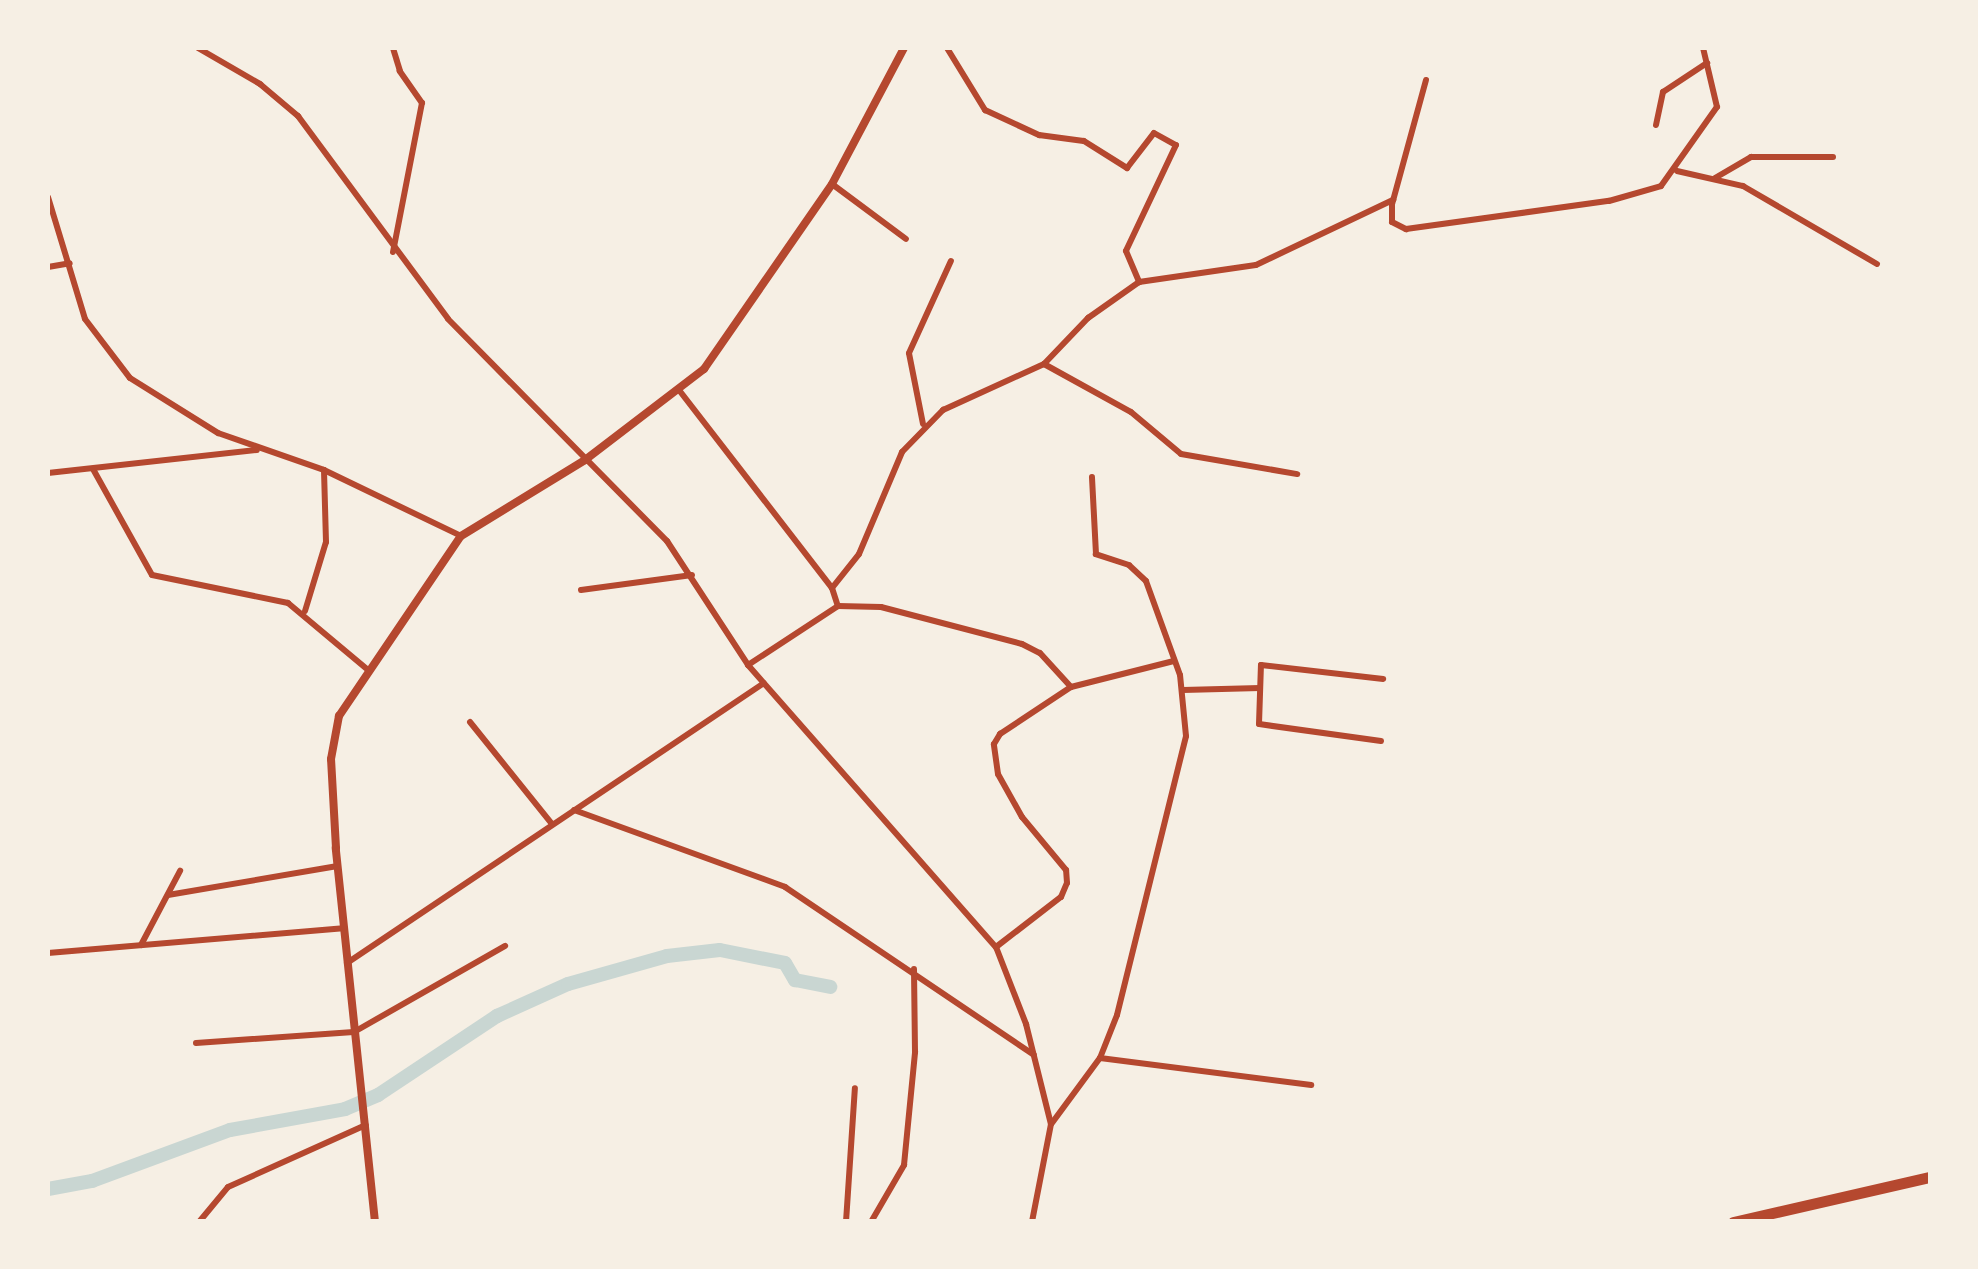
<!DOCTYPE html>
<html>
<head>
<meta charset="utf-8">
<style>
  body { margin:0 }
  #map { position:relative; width:1978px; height:1269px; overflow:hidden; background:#f6efe4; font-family:"DejaVu Sans",sans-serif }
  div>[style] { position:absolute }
  .canal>* { height:14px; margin:-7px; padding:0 7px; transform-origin:7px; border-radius:7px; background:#c9d6d2 }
  .minor>* { height:6px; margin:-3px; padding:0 3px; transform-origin:3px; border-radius:3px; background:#b5482f }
  .tertiary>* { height:8px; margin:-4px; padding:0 4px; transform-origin:4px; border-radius:4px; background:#b5482f }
  .trunk>* { height:11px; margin:-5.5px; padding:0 5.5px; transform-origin:5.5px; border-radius:5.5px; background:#b5482f }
  span { translate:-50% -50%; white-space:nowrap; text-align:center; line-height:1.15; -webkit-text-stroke:9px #f6efe4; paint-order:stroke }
  .frame { position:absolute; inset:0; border:50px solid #f6efe4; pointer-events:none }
</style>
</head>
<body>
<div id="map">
  <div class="canal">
    <div style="left:48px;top:1189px;width:45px;rotate:-10.3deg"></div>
    <div style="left:92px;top:1181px;width:147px;rotate:-20.3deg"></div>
    <div style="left:230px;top:1130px;width:117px;rotate:-10.3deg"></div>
    <div style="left:345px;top:1109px;width:36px;rotate:-23deg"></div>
    <div style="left:378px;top:1095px;width:143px;rotate:-33.6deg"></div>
    <div style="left:497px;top:1016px;width:78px;rotate:-24.3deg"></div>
    <div style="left:568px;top:984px;width:103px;rotate:-15.8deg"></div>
    <div style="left:667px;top:956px;width:53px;rotate:-6.5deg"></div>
    <div style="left:720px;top:950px;width:66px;rotate:11.3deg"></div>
    <div style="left:785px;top:963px;width:20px;rotate:60deg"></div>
    <div style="left:795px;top:980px;width:36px;rotate:11deg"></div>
  </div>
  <div class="minor">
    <div style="left:198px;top:48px;width:72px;rotate:30.1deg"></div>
    <div style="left:260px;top:84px;width:50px;rotate:40.1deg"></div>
    <div style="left:298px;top:116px;width:252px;rotate:53.5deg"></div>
    <div style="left:448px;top:319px;width:312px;rotate:45.4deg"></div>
    <div style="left:667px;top:541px;width:148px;rotate:56.8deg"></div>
    <div style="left:748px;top:665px;width:376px;rotate:48.7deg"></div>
    <div style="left:996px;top:947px;width:83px;rotate:68.7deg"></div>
    <div style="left:1026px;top:1024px;width:103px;rotate:76deg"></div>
    <div style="left:1051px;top:1124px;width:100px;rotate:101deg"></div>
    <div style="left:947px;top:48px;width:73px;rotate:58.5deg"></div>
    <div style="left:985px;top:110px;width:60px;rotate:24.8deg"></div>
    <div style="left:1039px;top:135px;width:45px;rotate:7.6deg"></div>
    <div style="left:1084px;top:141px;width:51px;rotate:32.1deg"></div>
    <div style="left:1127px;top:168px;width:44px;rotate:-52.4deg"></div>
    <div style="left:1154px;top:133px;width:25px;rotate:29deg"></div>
    <div style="left:1176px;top:145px;width:117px;rotate:115.3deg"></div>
    <div style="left:1126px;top:251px;width:34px;rotate:67deg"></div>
    <div style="left:1426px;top:80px;width:129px;rotate:105.3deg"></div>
    <div style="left:1392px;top:204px;width:18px;rotate:90deg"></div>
    <div style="left:1392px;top:222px;width:16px;rotate:27deg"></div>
    <div style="left:1406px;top:229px;width:205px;rotate:-7.9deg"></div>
    <div style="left:1609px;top:201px;width:54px;rotate:-16.1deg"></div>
    <div style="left:1661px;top:186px;width:97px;rotate:-54.7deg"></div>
    <div style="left:1717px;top:107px;width:61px;rotate:-103.3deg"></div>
    <div style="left:1656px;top:125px;width:34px;rotate:-78deg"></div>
    <div style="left:1663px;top:92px;width:53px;rotate:-33.4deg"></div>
    <div style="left:1677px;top:171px;width:68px;rotate:12.8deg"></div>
    <div style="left:1743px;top:186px;width:155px;rotate:30.2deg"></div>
    <div style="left:1715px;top:178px;width:42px;rotate:-30.3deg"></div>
    <div style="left:1751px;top:157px;width:82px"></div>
    <div style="left:832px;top:184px;width:92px;rotate:36.6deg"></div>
    <div style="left:48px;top:197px;width:127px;rotate:73.1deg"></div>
    <div style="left:85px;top:319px;width:74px;rotate:52.7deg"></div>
    <div style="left:130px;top:378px;width:104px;rotate:32deg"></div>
    <div style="left:218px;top:433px;width:112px;rotate:19.2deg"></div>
    <div style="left:324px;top:470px;width:152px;rotate:25.7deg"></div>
    <div style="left:393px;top:252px;width:152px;rotate:-79deg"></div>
    <div style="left:422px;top:103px;width:39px;rotate:-125deg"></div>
    <div style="left:400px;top:71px;width:24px;rotate:-107deg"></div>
    <div style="left:48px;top:267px;width:22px;rotate:-10deg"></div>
    <div style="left:1044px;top:364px;width:99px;rotate:28.9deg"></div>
    <div style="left:1131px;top:412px;width:65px;rotate:40deg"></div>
    <div style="left:1181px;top:454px;width:118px;rotate:9.8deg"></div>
    <div style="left:679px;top:390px;width:250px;rotate:52.3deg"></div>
    <div style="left:832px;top:588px;width:19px;rotate:72deg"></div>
    <div style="left:923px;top:424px;width:72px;rotate:-101.2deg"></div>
    <div style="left:909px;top:353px;width:101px;rotate:-65.5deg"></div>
    <div style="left:93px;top:469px;width:121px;rotate:60.9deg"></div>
    <div style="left:152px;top:575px;width:139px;rotate:11.6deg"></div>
    <div style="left:288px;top:603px;width:104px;rotate:39.9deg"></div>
    <div style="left:48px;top:473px;width:210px;rotate:-6.3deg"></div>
    <div style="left:832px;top:588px;width:43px;rotate:-51.5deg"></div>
    <div style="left:859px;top:554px;width:111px;rotate:-67.1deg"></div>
    <div style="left:902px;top:452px;width:59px;rotate:-45.7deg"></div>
    <div style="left:943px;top:410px;width:111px;rotate:-24.5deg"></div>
    <div style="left:1044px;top:364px;width:64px;rotate:-46.3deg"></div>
    <div style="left:1088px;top:318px;width:62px;rotate:-35.2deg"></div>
    <div style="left:1139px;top:282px;width:118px;rotate:-8.3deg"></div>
    <div style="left:1256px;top:265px;width:152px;rotate:-25.4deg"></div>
    <div style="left:581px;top:590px;width:112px;rotate:-7.7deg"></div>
    <div style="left:305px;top:611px;width:72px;rotate:-73.1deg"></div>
    <div style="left:326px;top:542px;width:72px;rotate:-91.6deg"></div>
    <div style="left:748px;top:665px;width:108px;rotate:-33.2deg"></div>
    <div style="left:838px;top:606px;width:43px;rotate:1.3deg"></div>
    <div style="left:881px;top:607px;width:146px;rotate:14.7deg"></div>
    <div style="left:1022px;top:644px;width:20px;rotate:27deg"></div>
    <div style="left:1040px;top:653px;width:46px;rotate:47.6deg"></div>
    <div style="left:1183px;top:690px;width:77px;rotate:-1.5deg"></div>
    <div style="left:470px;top:722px;width:131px;rotate:51.2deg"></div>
    <div style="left:1381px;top:741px;width:123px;rotate:-172.1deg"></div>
    <div style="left:1259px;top:724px;width:59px;rotate:-88.1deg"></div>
    <div style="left:1261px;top:665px;width:123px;rotate:6.5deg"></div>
    <div style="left:574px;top:810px;width:225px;rotate:20deg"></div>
    <div style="left:785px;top:887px;width:300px;rotate:34deg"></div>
    <div style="left:168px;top:895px;width:172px;rotate:-9.7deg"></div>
    <div style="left:141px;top:945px;width:84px;rotate:-62.2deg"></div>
    <div style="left:996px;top:947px;width:82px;rotate:-37.6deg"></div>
    <div style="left:1061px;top:897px;width:15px;rotate:-67deg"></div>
    <div style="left:1067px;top:883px;width:13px;rotate:-94deg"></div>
    <div style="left:1066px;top:870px;width:69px;rotate:-129.7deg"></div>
    <div style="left:1022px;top:817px;width:49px;rotate:-119.2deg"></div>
    <div style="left:998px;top:774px;width:30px;rotate:-98deg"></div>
    <div style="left:994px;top:744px;width:12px;rotate:-59deg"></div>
    <div style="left:1000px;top:734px;width:85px;rotate:-33.5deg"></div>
    <div style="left:1071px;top:687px;width:106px;rotate:-14.2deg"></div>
    <div style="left:48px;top:953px;width:296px;rotate:-4.8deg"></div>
    <div style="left:347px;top:963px;width:502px;rotate:-33.88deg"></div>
    <div style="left:196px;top:1043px;width:158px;rotate:-4deg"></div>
    <div style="left:354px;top:1032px;width:174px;rotate:-29.7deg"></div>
    <div style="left:1100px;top:1058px;width:213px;rotate:7.3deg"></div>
    <div style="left:1052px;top:1123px;width:81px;rotate:-53.6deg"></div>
    <div style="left:1100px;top:1058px;width:46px;rotate:-68.4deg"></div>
    <div style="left:1117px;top:1015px;width:287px;rotate:-76.1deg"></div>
    <div style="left:1186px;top:736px;width:61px;rotate:-95.6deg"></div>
    <div style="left:1180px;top:675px;width:100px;rotate:-109.9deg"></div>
    <div style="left:1146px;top:581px;width:23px;rotate:-137deg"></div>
    <div style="left:1129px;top:565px;width:35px;rotate:-162deg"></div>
    <div style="left:1096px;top:554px;width:77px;rotate:-93deg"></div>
    <div style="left:199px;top:1222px;width:45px;rotate:-50.4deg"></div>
    <div style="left:228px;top:1187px;width:151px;rotate:-24.2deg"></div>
    <div style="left:846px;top:1222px;width:134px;rotate:-86.2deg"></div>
    <div style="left:871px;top:1222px;width:66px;rotate:-59.9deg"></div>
    <div style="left:904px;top:1165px;width:114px;rotate:-84.4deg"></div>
    <div style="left:915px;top:1052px;width:83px;rotate:-90.7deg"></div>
  </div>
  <div class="tertiary">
    <div style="left:375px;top:1222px;width:376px;rotate:-96deg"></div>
    <div style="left:336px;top:848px;width:89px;rotate:-93.2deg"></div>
    <div style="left:331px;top:759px;width:44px;rotate:-79.5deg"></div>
    <div style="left:339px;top:716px;width:217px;rotate:-55.9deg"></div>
    <div style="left:461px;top:536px;width:145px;rotate:-31.5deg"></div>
    <div style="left:585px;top:460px;width:150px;rotate:-37.4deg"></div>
    <div style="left:704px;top:369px;width:225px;rotate:-55.3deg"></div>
    <div style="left:832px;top:184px;width:154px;rotate:-62.1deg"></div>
  </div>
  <div class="trunk">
    <div style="left:1733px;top:1222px;width:202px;rotate:-12.9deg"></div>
  </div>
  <div class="frame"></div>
</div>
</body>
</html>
